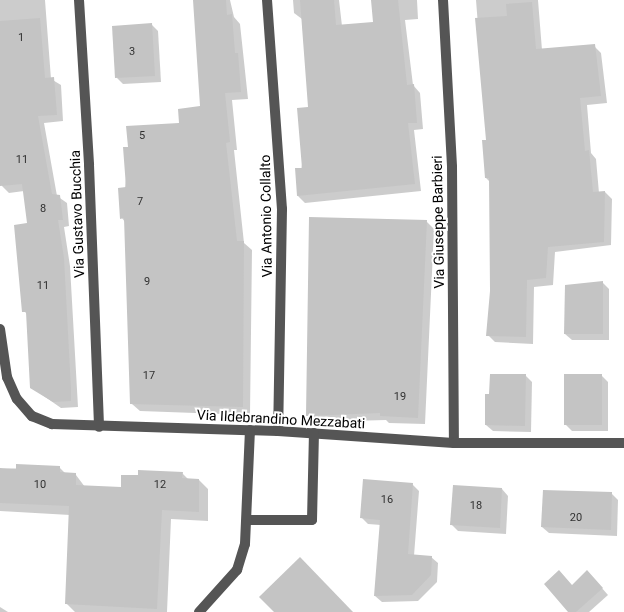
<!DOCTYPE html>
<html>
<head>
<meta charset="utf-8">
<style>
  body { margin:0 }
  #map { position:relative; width:624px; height:612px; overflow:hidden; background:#fff; font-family:Roboto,sans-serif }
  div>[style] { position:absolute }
  .shadow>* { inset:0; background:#0003 }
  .building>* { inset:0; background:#c4c4c4 }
  .street>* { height:10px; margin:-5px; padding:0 5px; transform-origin:5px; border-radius:5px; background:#555 }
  span { translate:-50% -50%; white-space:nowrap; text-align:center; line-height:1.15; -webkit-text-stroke:4px #fff; paint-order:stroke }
  .number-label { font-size:11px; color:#313131 }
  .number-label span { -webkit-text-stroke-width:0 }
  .street-label { font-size:14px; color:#000 }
</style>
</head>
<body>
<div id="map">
  <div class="shadow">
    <div style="clip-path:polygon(0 0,45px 0,51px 79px,61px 85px,63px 121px,44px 123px,57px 196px,67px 203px,69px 226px,64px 227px,70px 266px,78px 407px,61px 408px,31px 387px,28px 315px,24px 311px,28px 224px,24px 191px,9px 193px,2px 186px,0 168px)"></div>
    <div style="clip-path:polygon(194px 0,230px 0,234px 17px,240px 24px,248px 99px,232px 100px,237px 150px,234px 150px,244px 243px,252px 250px,250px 415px,140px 411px,132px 404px,125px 222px,122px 218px,129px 148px,180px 124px,201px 107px)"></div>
    <div style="clip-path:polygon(293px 0,339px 0,342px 26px,374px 23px,372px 0,417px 0,418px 19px,405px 20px,413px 85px,420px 93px,423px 129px,414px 130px,421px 191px,305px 203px,298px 196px,309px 108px,302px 19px,294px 13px)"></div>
    <div style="clip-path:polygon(476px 0,538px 0,542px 50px,594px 46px,601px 53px,607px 103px,587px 105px,591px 153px,596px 159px,599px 193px,605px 192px,612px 199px,611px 245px,555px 252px,553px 285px,534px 287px,533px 344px,495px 342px,488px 335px,491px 291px,490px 182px,486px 178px,487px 141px)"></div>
    <div style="clip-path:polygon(152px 25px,158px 31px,161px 82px,123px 84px,117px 78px)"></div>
    <div style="clip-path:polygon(426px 221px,434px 229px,425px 424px,389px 423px,386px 420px,315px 422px,308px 415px)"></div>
    <div style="clip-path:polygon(603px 283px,609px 289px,609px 340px,572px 340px,565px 334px)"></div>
    <div style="clip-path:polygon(525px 375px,532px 382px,531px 432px,493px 431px,486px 425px,491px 395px)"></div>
    <div style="clip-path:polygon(602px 376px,608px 382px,608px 431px,572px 431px,565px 424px)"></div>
    <div style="clip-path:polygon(59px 467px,66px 474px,76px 475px,85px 487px,122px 488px,182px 473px,189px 480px,199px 480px,208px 489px,208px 521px,171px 519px,167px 612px,75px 612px,66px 603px,70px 515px,0 511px,0 469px)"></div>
    <div style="clip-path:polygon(412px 484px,419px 491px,414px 556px,431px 557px,438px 563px,437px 582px,418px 601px,382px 602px,375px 596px,381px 525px,368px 524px,362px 518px)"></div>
    <div style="clip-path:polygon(502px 489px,508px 496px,506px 534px,458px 531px,451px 524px)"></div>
    <div style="clip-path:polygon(612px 494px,618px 500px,617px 536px,549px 533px,542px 527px)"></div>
    <div style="clip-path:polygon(594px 579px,608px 595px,589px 612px,570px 612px,572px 586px)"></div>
    <div style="clip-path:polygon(0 607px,8px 612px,0 612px)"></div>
  </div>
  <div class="building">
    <div style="clip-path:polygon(193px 0,226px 0,227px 15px,232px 14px,235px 53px,238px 53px,241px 92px,225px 93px,230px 142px,226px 143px,237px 241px,244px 241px,243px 407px,130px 404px,124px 218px,120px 219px,118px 188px,126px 187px,123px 147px,128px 147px,126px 126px,179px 123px,178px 109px,200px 106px)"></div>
    <div style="clip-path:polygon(300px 0,334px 0,336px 25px,373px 22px,371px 0,398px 0,407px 85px,414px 84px,417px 123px,408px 123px,415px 184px,297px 196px,295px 168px,302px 168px,297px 108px,308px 107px)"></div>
    <div style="clip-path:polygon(532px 2px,536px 49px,595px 44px,601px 96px,580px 98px,585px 151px,589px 150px,593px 192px,605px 191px,604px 242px,548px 247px,546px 278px,527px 280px,526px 337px,486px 336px,490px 291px,489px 178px,485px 178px,482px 140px,486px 140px,475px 18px,507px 16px,506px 4px)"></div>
    <div style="clip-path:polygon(40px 18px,45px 78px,54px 77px,57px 115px,38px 116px,52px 194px,60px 195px,63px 220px,58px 220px,64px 258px,71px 389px,71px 401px,53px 402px,30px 388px,26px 312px,22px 312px,14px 225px,27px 223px,22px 184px,0 186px,0 21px)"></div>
    <div style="clip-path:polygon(152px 23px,155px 76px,115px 78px,112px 26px)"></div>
    <div style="clip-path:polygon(309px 217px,427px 220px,418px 418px,380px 416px,380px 413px,306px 416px)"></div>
    <div style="clip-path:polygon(603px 281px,603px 334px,564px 334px,565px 285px)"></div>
    <div style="clip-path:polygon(490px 374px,526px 374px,525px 426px,485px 425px,485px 394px,489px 394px)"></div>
    <div style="clip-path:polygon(564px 374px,602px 374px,602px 425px,564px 425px)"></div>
    <div style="clip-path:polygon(16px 464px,60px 466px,60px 472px,76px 473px,76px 485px,121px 487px,121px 475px,138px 475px,138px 470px,183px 472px,182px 478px,199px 479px,199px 512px,162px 510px,157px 609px,65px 604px,69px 506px,0 503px,0 468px,16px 469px)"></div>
    <div style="clip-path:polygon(363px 479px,413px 483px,408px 554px,432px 556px,431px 575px,412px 595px,374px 596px,380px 520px,360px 518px)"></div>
    <div style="clip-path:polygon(453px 485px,502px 488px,500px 528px,450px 525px)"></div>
    <div style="clip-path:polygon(543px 490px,612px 492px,611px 530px,541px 527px)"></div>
    <div style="clip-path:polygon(300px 557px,353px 612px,274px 612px,259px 597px)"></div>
    <div style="clip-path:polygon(559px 570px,572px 585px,587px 570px,603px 588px,576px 612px,568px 612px,544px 584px)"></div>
  </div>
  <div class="street">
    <div style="left:79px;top:0;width:165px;rotate:86.5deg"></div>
    <div style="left:89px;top:165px;width:262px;rotate:87.8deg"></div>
    <div style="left:267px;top:0;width:210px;rotate:85.9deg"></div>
    <div style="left:282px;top:209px;width:222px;rotate:91deg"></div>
    <div style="left:443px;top:0;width:167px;rotate:86.9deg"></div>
    <div style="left:452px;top:167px;width:276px;rotate:89.6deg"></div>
    <div style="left:0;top:329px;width:49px;rotate:81.7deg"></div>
    <div style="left:7px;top:377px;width:24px;rotate:66deg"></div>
    <div style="left:17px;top:399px;width:23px;rotate:49deg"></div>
    <div style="left:32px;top:416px;width:22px;rotate:22deg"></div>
    <div style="left:52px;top:424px;width:226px;rotate:1.8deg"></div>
    <div style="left:278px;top:431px;width:176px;rotate:3.9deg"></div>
    <div style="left:454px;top:443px;width:170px"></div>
    <div style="left:247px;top:520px;width:65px"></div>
    <div style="left:312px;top:520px;width:87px;rotate:-88.7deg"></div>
    <div style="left:199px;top:612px;width:57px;rotate:-47.9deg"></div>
    <div style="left:237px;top:570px;width:27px;rotate:-73deg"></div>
    <div style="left:245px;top:544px;width:114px;rotate:-87.5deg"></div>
  </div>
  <div class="number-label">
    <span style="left:21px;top:38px">1</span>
    <span style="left:132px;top:52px">3</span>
    <span style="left:142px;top:136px">5</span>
    <span style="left:22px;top:160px">11</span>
    <span style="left:140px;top:202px">7</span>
    <span style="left:43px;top:209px">8</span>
    <span style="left:147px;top:282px">9</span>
    <span style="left:43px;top:286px">11</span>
    <span style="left:149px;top:376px">17</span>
    <span style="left:400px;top:397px">19</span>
    <span style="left:40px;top:485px">10</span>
    <span style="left:160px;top:485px">12</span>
    <span style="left:387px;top:500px">16</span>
    <span style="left:476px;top:506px">18</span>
    <span style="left:576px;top:518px">20</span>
  </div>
  <div class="street-label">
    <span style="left:77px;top:214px;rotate:-92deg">Via Gustavo Bucchia</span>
    <span style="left:266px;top:216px;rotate:-91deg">Via Antonio Collalto</span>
    <span style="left:438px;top:222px;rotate:-91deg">Via Giuseppe Barbieri</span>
    <span style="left:281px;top:419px;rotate:3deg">Via Ildebrandino Mezzabati</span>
  </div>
</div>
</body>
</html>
